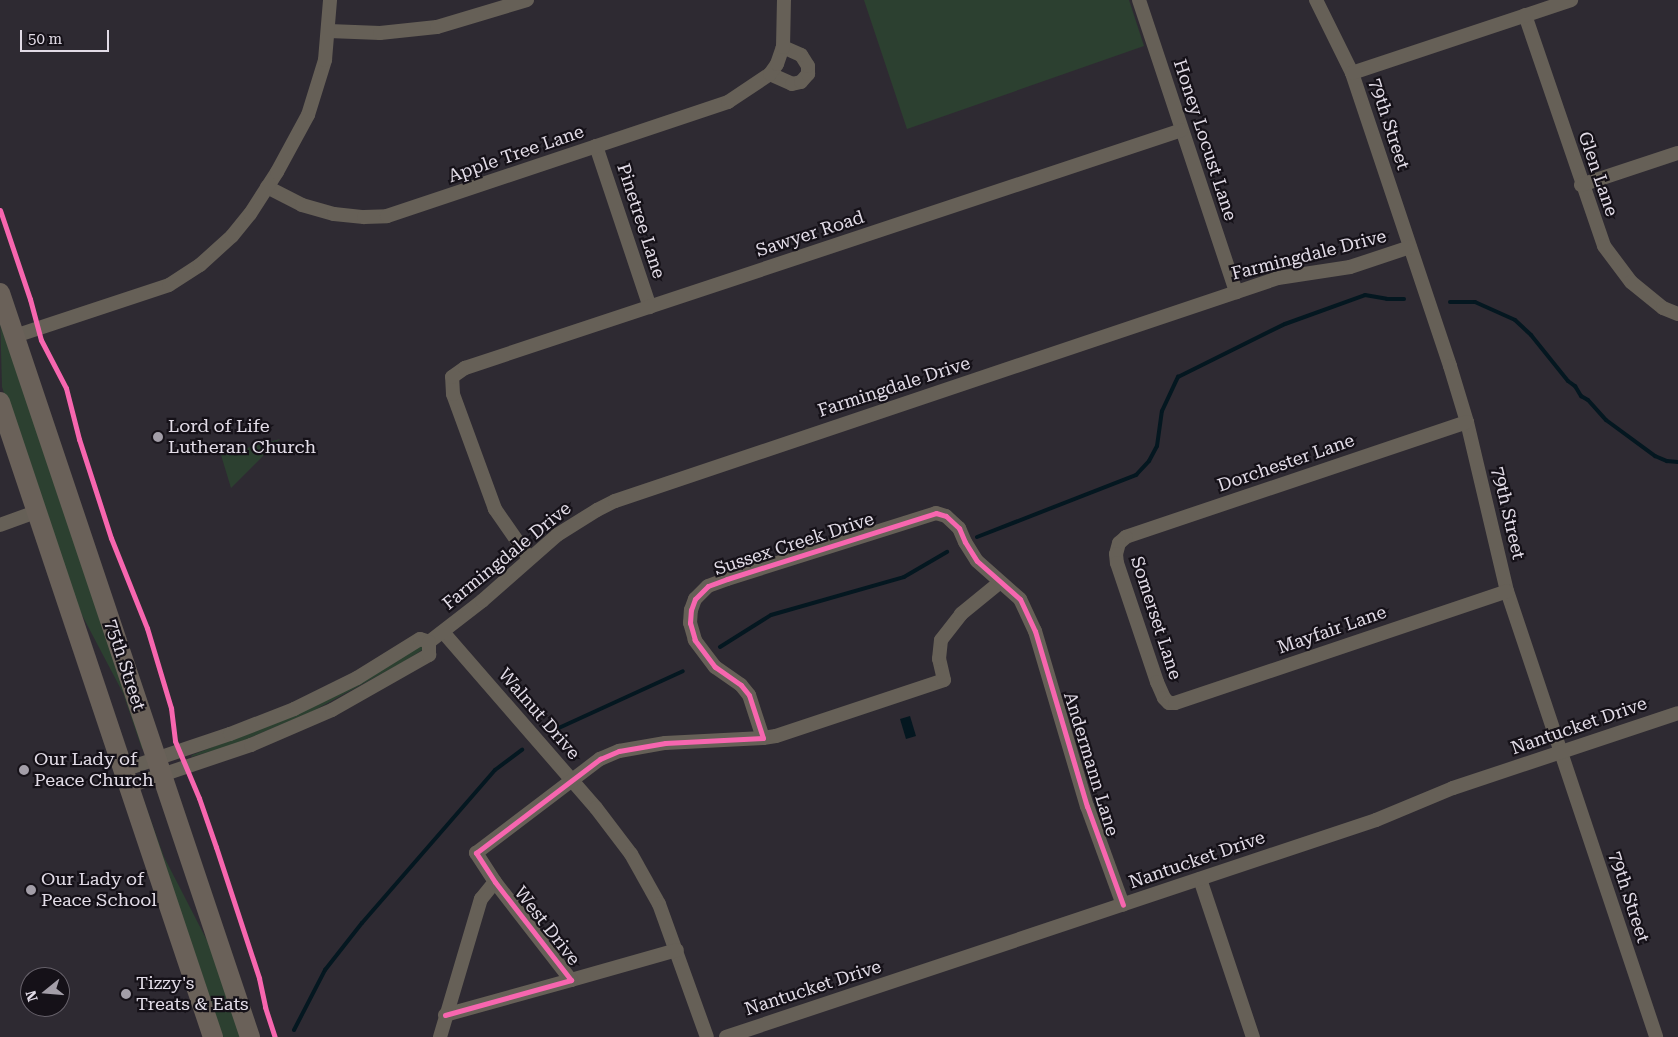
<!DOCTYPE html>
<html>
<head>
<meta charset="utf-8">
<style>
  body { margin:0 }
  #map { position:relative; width:1678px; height:1037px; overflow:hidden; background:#2e2a32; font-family:"Roboto Serif",serif }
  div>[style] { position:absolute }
  .green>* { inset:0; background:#2c4030 }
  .water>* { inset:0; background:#041720 }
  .stream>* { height:4px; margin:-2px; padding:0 2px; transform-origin:2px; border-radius:2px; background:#041720 }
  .minor>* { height:14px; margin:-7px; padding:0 7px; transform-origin:7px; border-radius:7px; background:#666057 }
  .secondary>* { height:20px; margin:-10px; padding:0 10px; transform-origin:10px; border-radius:10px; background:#6a6159 }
  .cycleway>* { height:5px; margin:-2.5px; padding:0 2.5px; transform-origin:2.5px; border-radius:2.5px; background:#f766af }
  .dots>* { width:14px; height:14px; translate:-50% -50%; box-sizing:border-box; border:2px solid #151118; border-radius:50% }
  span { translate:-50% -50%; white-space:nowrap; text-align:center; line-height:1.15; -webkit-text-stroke:4.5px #151118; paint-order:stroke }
  .street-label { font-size:18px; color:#e2dce7 }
  .poi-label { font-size:18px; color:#e2dce7 }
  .left { translate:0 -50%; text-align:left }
  .north { position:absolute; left:20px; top:967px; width:50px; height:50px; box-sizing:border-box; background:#151118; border:1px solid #67626b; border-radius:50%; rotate:253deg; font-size:14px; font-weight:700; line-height:20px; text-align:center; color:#e2dce7 }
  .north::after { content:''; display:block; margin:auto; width:18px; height:22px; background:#a39ea8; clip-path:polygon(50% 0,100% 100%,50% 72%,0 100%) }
  .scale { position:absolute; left:20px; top:30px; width:89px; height:22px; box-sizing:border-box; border:2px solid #e2dce7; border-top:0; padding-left:6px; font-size:15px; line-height:18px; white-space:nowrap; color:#e2dce7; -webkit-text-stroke:4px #151118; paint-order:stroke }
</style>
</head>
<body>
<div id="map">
  <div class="green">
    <div style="clip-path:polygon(864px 0,1129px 0,1144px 46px,907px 129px)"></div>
    <div style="clip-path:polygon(0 313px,145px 748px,142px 749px,123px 693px,73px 598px,2px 387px)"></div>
    <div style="clip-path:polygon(280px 439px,231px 488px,221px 455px)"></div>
    <div style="clip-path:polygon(424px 644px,427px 647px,403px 662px,313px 711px,233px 745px,191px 757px,192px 755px,285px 719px)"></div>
    <div style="clip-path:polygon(144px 801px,164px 857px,214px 954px,242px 1037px,221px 1037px,142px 802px)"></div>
  </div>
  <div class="water">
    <div style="clip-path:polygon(910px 716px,916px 736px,906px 739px,900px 719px)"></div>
  </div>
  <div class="stream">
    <div style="left:1450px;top:302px;width:25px"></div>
    <div style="left:1475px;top:302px;width:44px;rotate:24.2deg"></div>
    <div style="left:1515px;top:320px;width:22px;rotate:43deg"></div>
    <div style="left:1531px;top:335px;width:59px;rotate:51.2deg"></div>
    <div style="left:1568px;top:381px;width:9px;rotate:36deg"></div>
    <div style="left:1575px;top:386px;width:12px;rotate:59deg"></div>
    <div style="left:1581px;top:396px;width:8px;rotate:30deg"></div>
    <div style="left:1588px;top:400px;width:27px;rotate:48deg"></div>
    <div style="left:1606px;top:420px;width:61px;rotate:36.3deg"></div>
    <div style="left:1655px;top:456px;width:13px;rotate:23deg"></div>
    <div style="left:1667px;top:461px;width:11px;rotate:5deg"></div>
    <div style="left:977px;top:537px;width:171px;rotate:-21.3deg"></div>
    <div style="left:1136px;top:475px;width:19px;rotate:-47deg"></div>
    <div style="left:1149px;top:461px;width:17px;rotate:-62deg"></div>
    <div style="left:1157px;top:446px;width:35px;rotate:-82deg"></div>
    <div style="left:1162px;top:411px;width:38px;rotate:-65deg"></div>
    <div style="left:1178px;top:377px;width:119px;rotate:-26.4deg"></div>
    <div style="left:1285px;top:324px;width:85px;rotate:-19.9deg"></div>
    <div style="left:1365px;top:295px;width:22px;rotate:10deg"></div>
    <div style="left:1387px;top:299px;width:17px"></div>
    <div style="left:720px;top:647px;width:60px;rotate:-32.1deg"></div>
    <div style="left:771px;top:615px;width:138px;rotate:-15.9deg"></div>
    <div style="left:904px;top:577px;width:50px;rotate:-30.2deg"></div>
    <div style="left:550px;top:732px;width:146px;rotate:-24.6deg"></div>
    <div style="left:294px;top:1030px;width:68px;rotate:-62.7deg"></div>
    <div style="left:325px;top:970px;width:60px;rotate:-51.8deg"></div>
    <div style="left:362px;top:923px;width:203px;rotate:-49deg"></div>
    <div style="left:495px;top:770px;width:34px;rotate:-37deg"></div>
  </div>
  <div class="minor">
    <div style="left:1139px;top:0;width:308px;rotate:71.6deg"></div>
    <div style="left:1316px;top:0;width:81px;rotate:63.7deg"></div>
    <div style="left:1352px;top:73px;width:309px;rotate:71.5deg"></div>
    <div style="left:1450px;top:366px;width:59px;rotate:73.1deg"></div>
    <div style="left:1467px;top:422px;width:174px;rotate:76.7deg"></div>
    <div style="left:1507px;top:591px;width:470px;rotate:71.5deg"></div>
    <div style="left:1525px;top:15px;width:244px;rotate:71.1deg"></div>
    <div style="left:1604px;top:246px;width:45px;rotate:53.1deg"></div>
    <div style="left:1631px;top:282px;width:41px;rotate:39.1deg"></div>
    <div style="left:1663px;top:308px;width:16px;rotate:22deg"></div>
    <div style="left:329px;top:31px;width:51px;rotate:2.2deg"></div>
    <div style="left:380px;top:33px;width:57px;rotate:-6deg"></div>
    <div style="left:437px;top:27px;width:94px;rotate:-16.7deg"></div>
    <div style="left:1352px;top:73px;width:231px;rotate:-18.4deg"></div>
    <div style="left:770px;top:74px;width:24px;rotate:24deg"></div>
    <div style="left:792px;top:84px;width:9px;rotate:-13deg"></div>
    <div style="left:801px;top:82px;width:11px;rotate:-49deg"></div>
    <div style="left:808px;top:74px;width:8px;rotate:-90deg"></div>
    <div style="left:808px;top:66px;width:13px;rotate:-122deg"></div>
    <div style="left:801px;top:55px;width:20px;rotate:-156deg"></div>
    <div style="left:596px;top:146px;width:170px;rotate:71.5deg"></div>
    <div style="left:1581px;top:185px;width:102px;rotate:-18.3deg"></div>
    <div style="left:267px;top:187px;width:39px;rotate:27deg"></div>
    <div style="left:302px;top:205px;width:33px;rotate:16deg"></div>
    <div style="left:334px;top:214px;width:30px;rotate:6deg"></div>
    <div style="left:364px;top:217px;width:23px;rotate:-2deg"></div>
    <div style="left:387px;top:216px;width:360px;rotate:-18.5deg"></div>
    <div style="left:728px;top:102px;width:50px;rotate:-33.7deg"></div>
    <div style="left:770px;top:74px;width:12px;rotate:-55deg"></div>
    <div style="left:777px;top:64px;width:18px;rotate:-71deg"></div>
    <div style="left:783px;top:47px;width:47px;rotate:-88.8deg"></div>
    <div style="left:15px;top:336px;width:162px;rotate:-18.3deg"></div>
    <div style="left:169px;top:285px;width:37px;rotate:-33deg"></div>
    <div style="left:200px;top:265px;width:43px;rotate:-42.2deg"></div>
    <div style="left:232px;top:236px;width:28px;rotate:-51deg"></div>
    <div style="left:250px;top:214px;width:50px;rotate:-57.3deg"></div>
    <div style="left:277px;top:172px;width:65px;rotate:-61.5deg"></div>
    <div style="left:308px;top:115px;width:58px;rotate:-72.8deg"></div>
    <div style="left:325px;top:60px;width:60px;rotate:-85.2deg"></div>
    <div style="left:1467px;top:422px;width:360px;rotate:161.4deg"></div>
    <div style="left:1126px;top:537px;width:9px;rotate:139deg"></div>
    <div style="left:1119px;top:543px;width:11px;rotate:105deg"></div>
    <div style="left:1116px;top:554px;width:9px;rotate:84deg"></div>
    <div style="left:1117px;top:563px;width:126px;rotate:71.4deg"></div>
    <div style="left:1157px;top:682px;width:17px;rotate:66deg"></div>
    <div style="left:1164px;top:698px;width:7px;rotate:45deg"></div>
    <div style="left:1169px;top:703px;width:6px"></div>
    <div style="left:1175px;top:703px;width:350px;rotate:-18.6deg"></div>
    <div style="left:0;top:525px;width:38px;rotate:-20deg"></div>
    <div style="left:529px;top:558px;width:60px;rotate:-124.8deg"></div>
    <div style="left:495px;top:509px;width:122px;rotate:-110.1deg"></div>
    <div style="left:453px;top:394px;width:17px;rotate:-93deg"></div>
    <div style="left:452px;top:377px;width:16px;rotate:-35deg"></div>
    <div style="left:465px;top:368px;width:755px;rotate:-18.36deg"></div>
    <div style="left:443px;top:632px;width:233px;rotate:49deg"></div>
    <div style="left:596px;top:808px;width:58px;rotate:52.7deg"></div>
    <div style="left:631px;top:854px;width:57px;rotate:60.8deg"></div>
    <div style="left:659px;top:904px;width:141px;rotate:70.2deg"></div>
    <div style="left:763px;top:738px;width:13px;rotate:-9deg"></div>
    <div style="left:776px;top:736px;width:177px;rotate:-18.4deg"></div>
    <div style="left:944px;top:680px;width:22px;rotate:-103deg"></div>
    <div style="left:939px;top:659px;width:19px;rotate:-84deg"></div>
    <div style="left:941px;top:640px;width:33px;rotate:-52deg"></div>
    <div style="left:961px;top:614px;width:49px;rotate:-39.2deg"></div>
    <div style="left:123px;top:770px;width:113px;rotate:-18.6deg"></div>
    <div style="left:230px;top:734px;width:69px;rotate:-21.3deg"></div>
    <div style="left:294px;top:709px;width:70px;rotate:-26.2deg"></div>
    <div style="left:357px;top:678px;width:74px;rotate:-31.8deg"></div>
    <div style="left:420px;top:639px;width:9px;rotate:18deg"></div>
    <div style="left:429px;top:642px;width:67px;rotate:-37.7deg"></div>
    <div style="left:482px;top:601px;width:100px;rotate:-41.3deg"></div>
    <div style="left:557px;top:535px;width:47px;rotate:-32deg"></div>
    <div style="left:597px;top:510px;width:20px;rotate:-27deg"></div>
    <div style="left:615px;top:501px;width:699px;rotate:-18.59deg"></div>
    <div style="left:1278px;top:278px;width:73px;rotate:-8.7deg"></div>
    <div style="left:1350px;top:267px;width:63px;rotate:-18.4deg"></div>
    <div style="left:129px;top:786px;width:129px;rotate:-18.6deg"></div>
    <div style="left:251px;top:745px;width:88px;rotate:-23.4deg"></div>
    <div style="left:332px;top:710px;width:112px;rotate:-29.6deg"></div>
    <div style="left:429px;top:655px;width:13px;rotate:-90deg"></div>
    <div style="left:1200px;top:879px;width:167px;rotate:71.5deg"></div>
    <div style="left:571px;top:980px;width:110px;rotate:-15.8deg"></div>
    <div style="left:445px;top:1015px;width:131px;rotate:-15.5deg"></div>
    <div style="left:571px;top:980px;width:124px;rotate:-127.8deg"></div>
    <div style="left:495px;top:882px;width:35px;rotate:-123deg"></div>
    <div style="left:476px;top:853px;width:156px;rotate:-37.2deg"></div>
    <div style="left:600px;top:759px;width:21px;rotate:-23deg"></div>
    <div style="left:619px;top:751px;width:47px;rotate:-9.9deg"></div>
    <div style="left:665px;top:743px;width:98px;rotate:-2.9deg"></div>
    <div style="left:763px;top:738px;width:45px;rotate:-108deg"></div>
    <div style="left:749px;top:695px;width:13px;rotate:-129deg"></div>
    <div style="left:741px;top:685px;width:32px;rotate:-145deg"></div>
    <div style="left:715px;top:667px;width:34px;rotate:-127deg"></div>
    <div style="left:695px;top:640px;width:18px;rotate:-106deg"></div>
    <div style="left:690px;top:623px;width:13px;rotate:-86deg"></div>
    <div style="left:691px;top:610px;width:12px;rotate:-70deg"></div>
    <div style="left:695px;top:599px;width:18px;rotate:-45deg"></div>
    <div style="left:708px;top:586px;width:20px;rotate:-20deg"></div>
    <div style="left:727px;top:579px;width:219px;rotate:-17.5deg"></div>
    <div style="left:936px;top:513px;width:10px;rotate:17deg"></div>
    <div style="left:946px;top:516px;width:18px;rotate:43deg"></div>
    <div style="left:959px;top:528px;width:15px;rotate:67deg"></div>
    <div style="left:965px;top:542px;width:22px;rotate:58deg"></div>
    <div style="left:977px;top:561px;width:57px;rotate:41.5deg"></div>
    <div style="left:1020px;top:599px;width:35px;rotate:65deg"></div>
    <div style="left:1035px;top:631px;width:183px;rotate:73.5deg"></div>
    <div style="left:1087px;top:806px;width:105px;rotate:70deg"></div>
    <div style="left:440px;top:1037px;width:144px;rotate:-73.5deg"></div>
    <div style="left:481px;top:899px;width:22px;rotate:-51deg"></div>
    <div style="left:726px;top:1037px;width:685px;rotate:-18.46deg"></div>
    <div style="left:1376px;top:820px;width:83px;rotate:-22.6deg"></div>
    <div style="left:1453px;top:788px;width:237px;rotate:-18.4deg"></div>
  </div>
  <div class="secondary">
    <div style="left:0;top:293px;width:785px;rotate:71.43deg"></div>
    <div style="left:0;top:402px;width:670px;rotate:71.46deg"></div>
  </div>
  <div class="cycleway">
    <div style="left:0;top:210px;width:94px;rotate:71.4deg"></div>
    <div style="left:30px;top:299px;width:42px;rotate:75deg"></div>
    <div style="left:41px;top:340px;width:54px;rotate:62.5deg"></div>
    <div style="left:66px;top:388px;width:53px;rotate:75.7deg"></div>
    <div style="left:79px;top:439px;width:104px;rotate:72.1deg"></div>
    <div style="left:111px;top:538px;width:97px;rotate:68.2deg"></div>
    <div style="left:147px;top:628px;width:84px;rotate:73.3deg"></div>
    <div style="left:171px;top:708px;width:33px;rotate:83deg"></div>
    <div style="left:175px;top:741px;width:62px;rotate:67.2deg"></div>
    <div style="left:199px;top:798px;width:52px;rotate:70.9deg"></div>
    <div style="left:216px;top:847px;width:138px;rotate:71.8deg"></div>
    <div style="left:259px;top:978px;width:30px;rotate:78deg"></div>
    <div style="left:265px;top:1007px;width:32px;rotate:72deg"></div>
    <div style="left:445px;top:1015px;width:131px;rotate:-15.5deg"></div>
    <div style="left:571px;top:980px;width:124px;rotate:-127.8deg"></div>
    <div style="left:495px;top:882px;width:35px;rotate:-123deg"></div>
    <div style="left:476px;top:853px;width:156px;rotate:-37.2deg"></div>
    <div style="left:600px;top:759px;width:21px;rotate:-23deg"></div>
    <div style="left:619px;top:751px;width:47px;rotate:-9.9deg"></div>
    <div style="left:665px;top:743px;width:98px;rotate:-2.9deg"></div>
    <div style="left:763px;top:738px;width:45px;rotate:-108deg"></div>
    <div style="left:749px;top:695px;width:13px;rotate:-129deg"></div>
    <div style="left:741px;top:685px;width:32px;rotate:-145deg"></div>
    <div style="left:715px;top:667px;width:34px;rotate:-127deg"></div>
    <div style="left:695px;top:640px;width:18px;rotate:-106deg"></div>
    <div style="left:690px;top:623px;width:13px;rotate:-86deg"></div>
    <div style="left:691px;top:610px;width:12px;rotate:-70deg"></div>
    <div style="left:695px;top:599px;width:18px;rotate:-45deg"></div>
    <div style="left:708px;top:586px;width:20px;rotate:-20deg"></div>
    <div style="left:727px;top:579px;width:219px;rotate:-17.5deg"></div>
    <div style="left:936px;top:513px;width:10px;rotate:17deg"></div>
    <div style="left:946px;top:516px;width:18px;rotate:43deg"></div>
    <div style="left:959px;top:528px;width:15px;rotate:67deg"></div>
    <div style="left:965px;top:542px;width:22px;rotate:58deg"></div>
    <div style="left:977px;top:561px;width:57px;rotate:41.5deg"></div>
    <div style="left:1020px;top:599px;width:35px;rotate:65deg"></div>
    <div style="left:1035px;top:631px;width:183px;rotate:73.5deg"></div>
    <div style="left:1087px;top:806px;width:105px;rotate:70deg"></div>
  </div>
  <div class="dots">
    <div style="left:158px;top:437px;background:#a39ea8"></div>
    <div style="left:24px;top:770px;background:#a39ea8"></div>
    <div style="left:31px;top:890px;background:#a39ea8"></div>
    <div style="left:126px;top:994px;background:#a39ea8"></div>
  </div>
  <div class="street-label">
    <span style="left:1389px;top:124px;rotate:72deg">79th Street</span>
    <span style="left:1205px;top:140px;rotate:72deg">Honey Locust Lane</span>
    <span style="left:516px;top:154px;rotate:-19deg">Apple Tree Lane</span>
    <span style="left:1598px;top:174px;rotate:71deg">Glen Lane</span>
    <span style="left:641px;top:221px;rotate:72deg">Pinetree Lane</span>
    <span style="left:810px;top:234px;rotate:-18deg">Sawyer Road</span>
    <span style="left:1309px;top:255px;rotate:-14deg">Farmingdale Drive</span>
    <span style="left:894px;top:387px;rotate:-18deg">Farmingdale Drive</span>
    <span style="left:1286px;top:463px;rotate:-19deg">Dorchester Lane</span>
    <span style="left:1508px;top:513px;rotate:77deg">79th Street</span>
    <span style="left:794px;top:544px;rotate:-18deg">Sussex Creek Drive</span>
    <span style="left:507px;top:556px;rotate:-39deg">Farmingdale Drive</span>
    <span style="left:1156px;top:618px;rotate:72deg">Somerset Lane</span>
    <span style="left:1332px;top:630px;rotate:-19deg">Mayfair Lane</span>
    <span style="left:125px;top:665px;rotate:72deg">75th Street</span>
    <span style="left:539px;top:714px;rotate:49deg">Walnut Drive</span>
    <span style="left:1579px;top:726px;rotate:-19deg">Nantucket Drive</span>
    <span style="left:1091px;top:764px;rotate:73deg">Andermann Lane</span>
    <span style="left:1197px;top:860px;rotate:-19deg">Nantucket Drive</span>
    <span style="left:1629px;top:897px;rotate:72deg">79th Street</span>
    <span style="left:547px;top:926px;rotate:52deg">West Drive</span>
    <span style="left:813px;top:988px;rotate:-18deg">Nantucket Drive</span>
  </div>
  <div class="poi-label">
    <span class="left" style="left:168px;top:437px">Lord of Life<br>Lutheran Church</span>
    <span class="left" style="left:34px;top:770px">Our Lady of<br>Peace Church</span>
    <span class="left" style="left:41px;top:890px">Our Lady of<br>Peace School</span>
    <span class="left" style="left:136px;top:994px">Tizzy's<br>Treats &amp; Eats</span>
  </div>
  <div class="north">N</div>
  <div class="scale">50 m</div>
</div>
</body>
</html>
